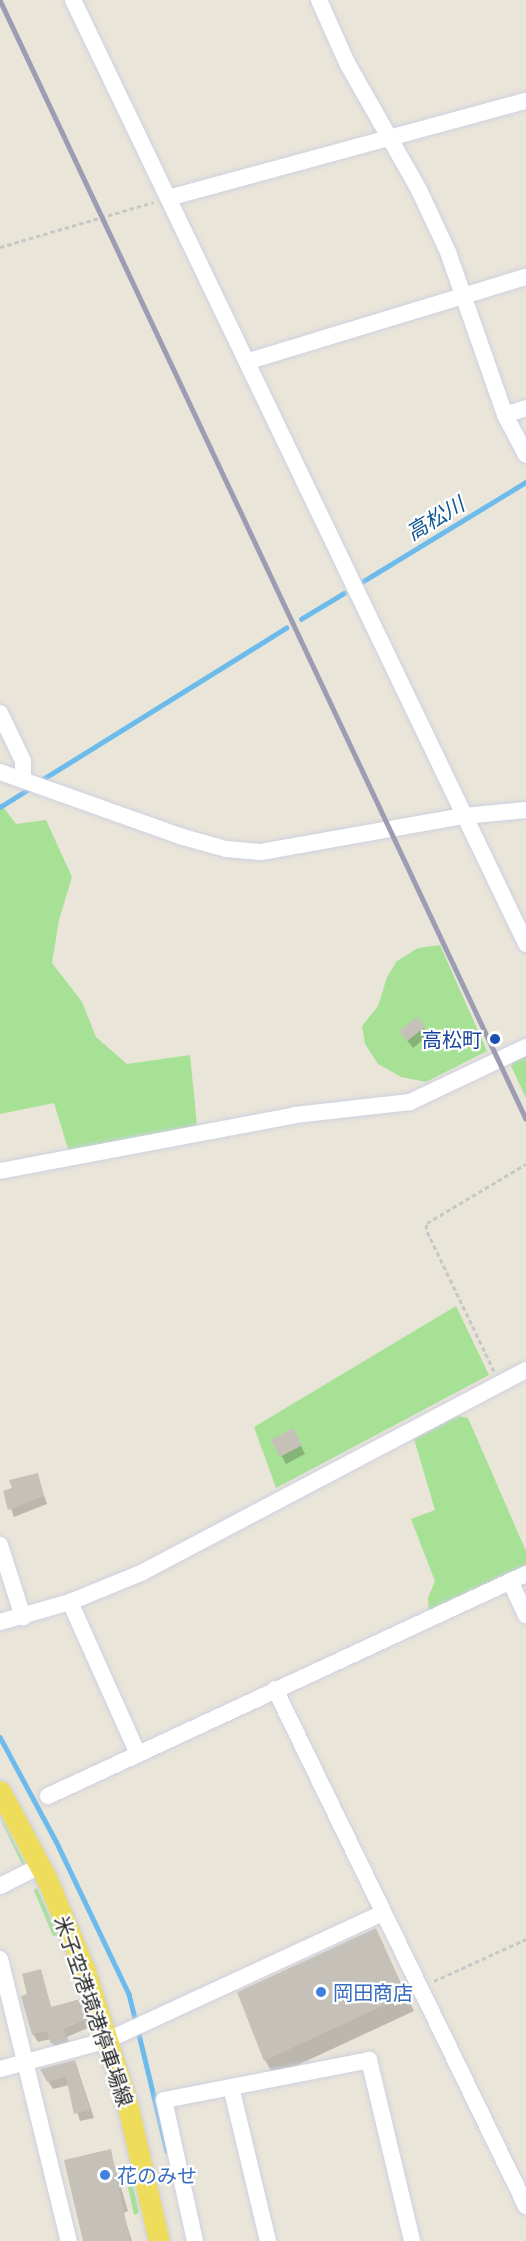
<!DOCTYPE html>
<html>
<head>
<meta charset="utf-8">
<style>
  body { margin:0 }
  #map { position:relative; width:526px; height:2241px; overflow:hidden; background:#eae5d9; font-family:"Golos Text","Noto Sans JP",sans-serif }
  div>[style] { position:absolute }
  .green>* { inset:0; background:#a6e195 }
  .shadow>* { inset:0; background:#0003 }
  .stream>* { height:4.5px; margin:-2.25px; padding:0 2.25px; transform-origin:2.25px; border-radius:2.25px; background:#6cbbec }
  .building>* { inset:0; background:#c5c1b9 }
  .path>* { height:3px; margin-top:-1.5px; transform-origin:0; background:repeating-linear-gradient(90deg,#c7c7c7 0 4.5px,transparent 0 7.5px) }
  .roads { filter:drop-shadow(0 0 2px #ced0e1) drop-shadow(0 0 2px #ced0e1) }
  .minor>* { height:16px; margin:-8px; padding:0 8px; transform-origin:8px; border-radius:8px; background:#fff }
  .major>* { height:21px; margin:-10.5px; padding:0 10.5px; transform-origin:10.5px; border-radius:10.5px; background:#eedd5a }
  .rail>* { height:4.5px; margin:-2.25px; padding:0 2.25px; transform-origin:2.25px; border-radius:2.25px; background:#9c9db2 }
  .dots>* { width:16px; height:16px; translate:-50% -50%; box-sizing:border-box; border:3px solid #fff; border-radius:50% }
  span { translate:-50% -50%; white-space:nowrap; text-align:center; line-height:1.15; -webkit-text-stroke:4.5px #fff; paint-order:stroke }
  .transit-label { font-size:20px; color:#164399 }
  .right { translate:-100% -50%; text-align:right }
  .shop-label { font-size:20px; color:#366cbe }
  .left { translate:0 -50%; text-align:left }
  .street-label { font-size:20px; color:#272727 }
  .water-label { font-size:21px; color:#0f5694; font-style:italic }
</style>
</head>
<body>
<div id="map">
  <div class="green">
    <div style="clip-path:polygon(0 803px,16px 824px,46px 820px,72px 877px,59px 920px,52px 963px,82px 1002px,96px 1037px,127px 1064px,190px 1055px,197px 1125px,69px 1152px,54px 1103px,0 1114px)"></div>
    <div style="clip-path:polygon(440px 945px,487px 1051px,426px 1082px,401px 1077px,378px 1064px,365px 1044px,362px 1026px,378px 1006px,387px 977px,397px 961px,418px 948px)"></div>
    <div style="clip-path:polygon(526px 1051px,526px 1098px,511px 1066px,516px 1054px)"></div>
    <div style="clip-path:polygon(456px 1306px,489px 1375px,276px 1488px,254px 1427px)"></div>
    <div style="clip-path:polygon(458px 1416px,468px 1418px,526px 1551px,526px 1570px,429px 1614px,428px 1598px,435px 1581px,411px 1519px,435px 1510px,414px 1439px)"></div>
    <div style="clip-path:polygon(0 1818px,1px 1818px,26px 1865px,23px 1866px)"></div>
    <div style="clip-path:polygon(37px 1888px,58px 1935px,53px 1936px,34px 1890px)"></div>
    <div style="clip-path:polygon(133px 2186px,139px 2213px,134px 2215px,128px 2187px)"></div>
  </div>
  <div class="shadow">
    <div style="clip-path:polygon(424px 1028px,429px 1035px,413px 1048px,406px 1039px)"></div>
    <div style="clip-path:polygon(293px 1430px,305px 1454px,286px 1464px,273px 1440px)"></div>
    <div style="clip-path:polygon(37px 1474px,47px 1504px,14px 1517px,5px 1492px)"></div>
    <div style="clip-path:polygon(376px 1930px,414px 2011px,274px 2076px,265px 2060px)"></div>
    <div style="clip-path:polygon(40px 1971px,52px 2009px,80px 2000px,84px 2008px,90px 2027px,67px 2037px,71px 2048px,57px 2052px,51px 2039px,38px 2042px,33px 2034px,29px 1995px)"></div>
    <div style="clip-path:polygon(75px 2061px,94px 2118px,80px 2121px,69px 2085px,53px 2089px,48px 2081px)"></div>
    <div style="clip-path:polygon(110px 2151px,128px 2211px,123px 2213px,132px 2241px,85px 2241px)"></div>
  </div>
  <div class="stream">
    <div style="left:362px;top:582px;width:192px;rotate:-31.4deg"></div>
    <div style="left:301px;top:619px;width:50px;rotate:-31.2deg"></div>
    <div style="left:40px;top:781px;width:290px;rotate:-31.9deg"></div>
    <div style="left:0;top:807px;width:36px;rotate:-32deg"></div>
    <div style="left:0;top:1737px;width:118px;rotate:61.7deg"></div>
    <div style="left:56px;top:1841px;width:170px;rotate:64.5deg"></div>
    <div style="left:129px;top:1994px;width:29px;rotate:76deg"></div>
    <div style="left:138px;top:2030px;width:124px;rotate:76.5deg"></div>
  </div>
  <div class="building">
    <div style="clip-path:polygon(417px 1017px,425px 1027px,407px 1041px,399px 1031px)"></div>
    <div style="clip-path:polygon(293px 1428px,302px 1445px,280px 1457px,271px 1440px)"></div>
    <div style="clip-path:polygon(38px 1473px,44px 1496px,8px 1510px,3px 1491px,12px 1488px,9px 1480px)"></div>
    <div style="clip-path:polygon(376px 1928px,406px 1995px,264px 2061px,237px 1992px)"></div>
    <div style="clip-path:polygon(41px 1969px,51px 2007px,80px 1999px,87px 2019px,64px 2029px,67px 2040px,51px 2044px,47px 2031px,32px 2035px,21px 1996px,27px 1994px,22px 1974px)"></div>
    <div style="clip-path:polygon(75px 2060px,90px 2110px,74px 2114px,66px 2077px,47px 2082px,40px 2069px)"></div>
    <div style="clip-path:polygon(111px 2149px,130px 2241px,83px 2241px,64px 2160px)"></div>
  </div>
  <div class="path">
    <div style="left:0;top:247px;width:160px;rotate:-16.3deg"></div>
    <div style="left:494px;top:1371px;width:157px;rotate:-115.6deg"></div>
    <div style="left:426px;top:1229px;width:6px;rotate:-81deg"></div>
    <div style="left:427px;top:1223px;width:115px;rotate:-30.8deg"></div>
    <div style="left:434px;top:1981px;width:101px;rotate:-24.5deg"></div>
  </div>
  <div class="roads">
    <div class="minor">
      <div style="left:73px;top:0;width:1047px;rotate:64.36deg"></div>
      <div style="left:319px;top:0;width:69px;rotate:66deg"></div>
      <div style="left:347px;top:63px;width:146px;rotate:60.4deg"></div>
      <div style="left:419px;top:190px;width:68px;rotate:64.9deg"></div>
      <div style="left:448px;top:252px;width:173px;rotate:70.7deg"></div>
      <div style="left:505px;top:415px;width:45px;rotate:62.3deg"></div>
      <div style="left:168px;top:198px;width:371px;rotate:-15.2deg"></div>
      <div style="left:249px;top:361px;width:289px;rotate:-16.9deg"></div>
      <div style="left:505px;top:415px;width:22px;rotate:-18deg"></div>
      <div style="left:0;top:713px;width:53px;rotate:64.4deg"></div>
      <div style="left:23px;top:761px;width:19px;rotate:90deg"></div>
      <div style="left:0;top:772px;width:194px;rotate:19.6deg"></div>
      <div style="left:183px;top:837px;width:45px;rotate:15.6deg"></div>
      <div style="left:226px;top:849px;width:35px;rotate:5deg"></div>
      <div style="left:261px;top:852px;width:206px;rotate:-10.1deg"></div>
      <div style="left:464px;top:816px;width:62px;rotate:-5.5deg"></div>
      <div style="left:0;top:1171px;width:300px;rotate:-10.7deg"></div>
      <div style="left:295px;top:1115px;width:116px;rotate:-6.4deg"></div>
      <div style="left:410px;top:1102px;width:128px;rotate:-25.4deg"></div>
      <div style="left:0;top:1545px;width:76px;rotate:72.3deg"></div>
      <div style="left:510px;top:1581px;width:38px;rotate:65deg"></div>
      <div style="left:70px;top:1602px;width:167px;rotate:65.9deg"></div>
      <div style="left:0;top:1622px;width:73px;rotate:-15.9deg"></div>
      <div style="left:70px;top:1602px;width:77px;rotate:-22.2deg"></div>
      <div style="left:141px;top:1573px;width:435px;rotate:-27.8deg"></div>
      <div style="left:275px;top:1689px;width:575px;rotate:64.1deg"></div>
      <div style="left:48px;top:1796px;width:527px;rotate:-24.91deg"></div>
      <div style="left:0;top:1886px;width:45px;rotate:-26.6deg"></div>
      <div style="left:0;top:1959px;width:290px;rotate:76.3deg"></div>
      <div style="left:0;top:2069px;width:112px;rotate:-15deg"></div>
      <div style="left:108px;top:2040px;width:303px;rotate:-24.8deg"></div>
      <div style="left:231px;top:2087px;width:158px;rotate:76.5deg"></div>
      <div style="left:195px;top:2241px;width:144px;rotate:-102.4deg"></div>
      <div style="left:164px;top:2100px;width:209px;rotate:-11deg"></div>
      <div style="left:369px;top:2060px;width:186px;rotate:76.6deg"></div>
    </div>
    <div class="major">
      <div style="left:0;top:1791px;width:98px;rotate:61.9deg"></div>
      <div style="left:46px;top:1877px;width:99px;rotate:67.3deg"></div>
      <div style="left:84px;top:1968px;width:146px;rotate:72.4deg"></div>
      <div style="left:128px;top:2107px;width:138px;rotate:77deg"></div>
    </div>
  </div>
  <div class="rail">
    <div style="left:0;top:0;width:1236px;rotate:64.82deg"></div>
  </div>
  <div class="dots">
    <div style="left:495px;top:1039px;background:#1a4fb4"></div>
    <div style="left:321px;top:1992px;background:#3f7fe0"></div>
    <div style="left:105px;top:2175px;background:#3f7fe0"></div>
  </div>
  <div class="transit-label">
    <span class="right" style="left:482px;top:1039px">高松町</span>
  </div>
  <div class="shop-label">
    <span class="left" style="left:333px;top:1992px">岡田商店</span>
    <span class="left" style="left:117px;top:2175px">花のみせ</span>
  </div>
  <div class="street-label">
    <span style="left:94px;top:2011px;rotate:71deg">米子空港境港停車場線</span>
  </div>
  <div class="water-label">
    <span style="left:435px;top:518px;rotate:-31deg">高松川</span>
  </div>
</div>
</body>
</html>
